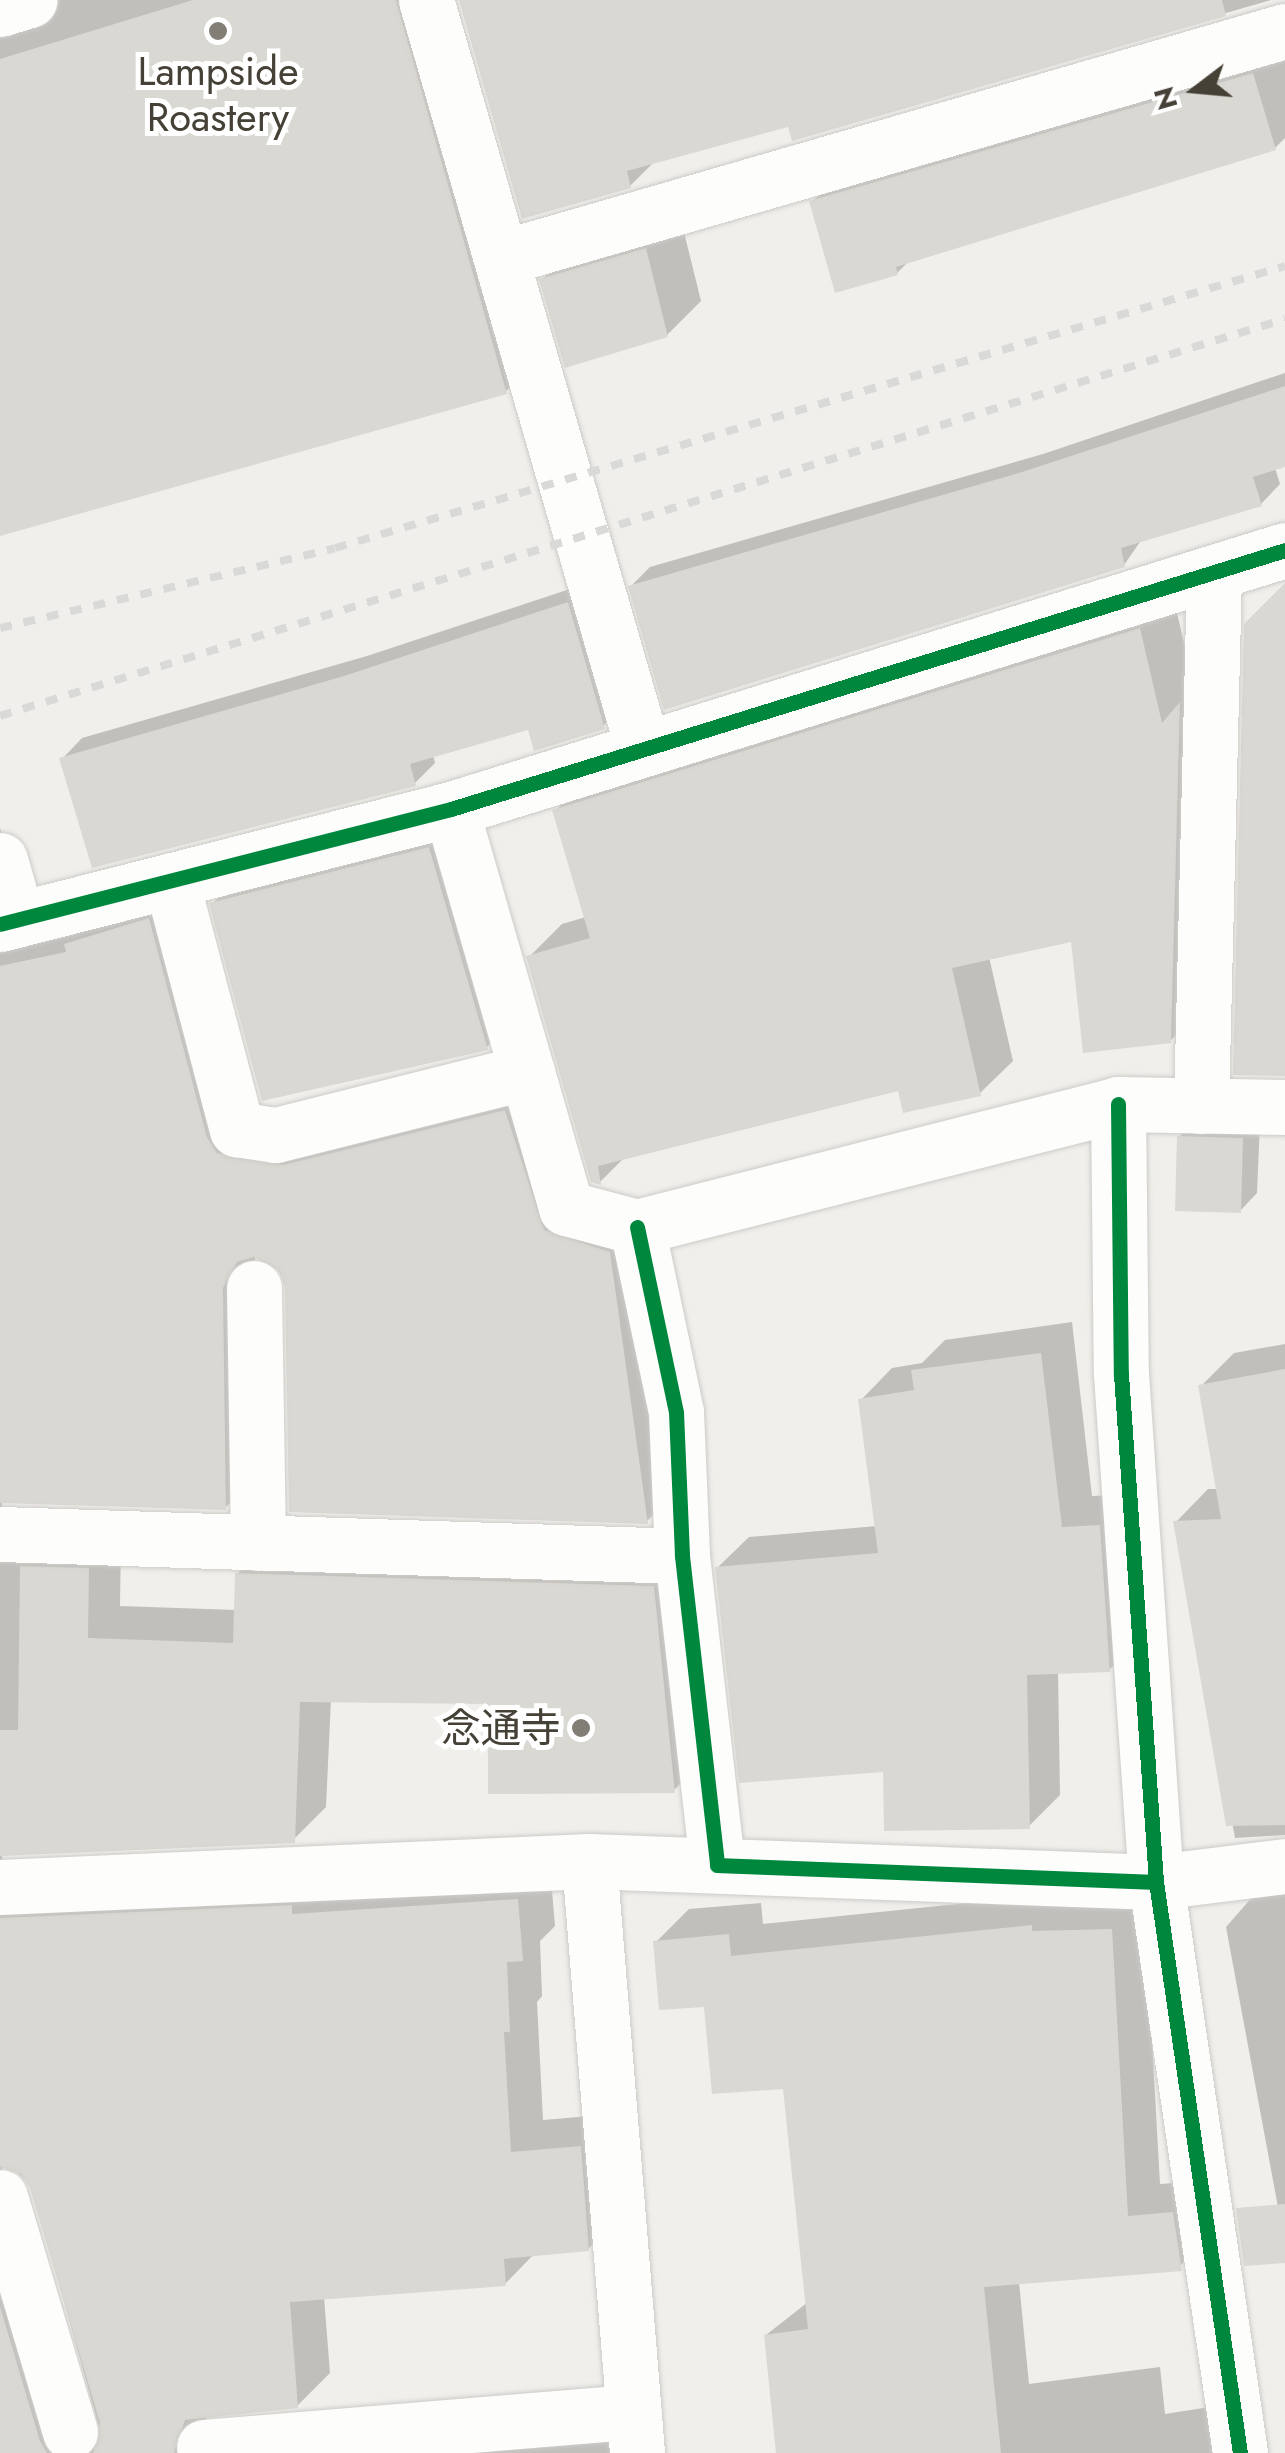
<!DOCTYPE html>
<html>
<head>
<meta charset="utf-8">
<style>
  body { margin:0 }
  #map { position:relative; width:1285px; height:2453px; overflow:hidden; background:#f0efeb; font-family:Jost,"Noto Sans JP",sans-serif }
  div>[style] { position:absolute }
  .shadow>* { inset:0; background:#0003 }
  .building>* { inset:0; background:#dad8d3 }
  .roads { filter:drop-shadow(0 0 2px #cdcbc7) drop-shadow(0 0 2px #cdcbc7) }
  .minor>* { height:55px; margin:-27.5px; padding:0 27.5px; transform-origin:27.5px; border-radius:27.5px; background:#fdfdfc }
  .rail>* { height:8px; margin-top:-4px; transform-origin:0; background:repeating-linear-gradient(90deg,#d9d9d8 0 12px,transparent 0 24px) }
  .cycleway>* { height:15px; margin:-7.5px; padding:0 7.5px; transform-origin:7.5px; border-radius:7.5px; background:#00873e }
  .dots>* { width:28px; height:28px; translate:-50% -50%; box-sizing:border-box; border:5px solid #fff; border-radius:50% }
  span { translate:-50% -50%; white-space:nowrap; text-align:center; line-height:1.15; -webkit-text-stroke:10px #fff; paint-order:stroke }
  .poi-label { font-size:40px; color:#464137 }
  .right { translate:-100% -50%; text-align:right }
  .north { position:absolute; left:1145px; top:40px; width:100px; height:100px; -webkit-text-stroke:8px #fff; paint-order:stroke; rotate:254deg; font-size:28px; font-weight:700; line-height:40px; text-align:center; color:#464137 }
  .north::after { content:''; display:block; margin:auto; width:35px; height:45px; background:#464137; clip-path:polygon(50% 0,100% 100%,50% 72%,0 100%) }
</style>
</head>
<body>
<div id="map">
  <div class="shadow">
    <div style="clip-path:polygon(0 0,447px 0,548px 349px,506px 391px,0 531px)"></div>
    <div style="clip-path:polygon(461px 0,1271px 0,794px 138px,790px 124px,654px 162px,630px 186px)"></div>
    <div style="clip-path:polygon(1285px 35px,1285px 138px,1275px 148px,910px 260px,897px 273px,812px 202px,854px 160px)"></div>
    <div style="clip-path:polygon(680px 216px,701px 301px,667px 335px,542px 280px,576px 246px)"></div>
    <div style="clip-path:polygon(1285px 373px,1285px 465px,1275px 468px,1280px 484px,1261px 504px,1142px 539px,1124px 565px,631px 586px,650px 567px,1043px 454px)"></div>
    <div style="clip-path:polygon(588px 583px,624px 706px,603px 726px,530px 727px,433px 755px,435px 763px,414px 784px,62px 759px,82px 738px,367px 656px)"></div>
    <div style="clip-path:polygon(1173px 596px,1195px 690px,1204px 1008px,1170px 1041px,1073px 939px,989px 957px,1013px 1061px,979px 1094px,900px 1088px,626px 1156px,600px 1182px,529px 957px,562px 924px,586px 917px,555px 811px,588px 778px)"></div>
    <div style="clip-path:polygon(450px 827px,507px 1027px,487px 1047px,212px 904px,233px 883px)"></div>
    <div style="clip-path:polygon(evenodd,0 828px,11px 866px,2px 899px,181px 887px,250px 1121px,538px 1078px,576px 1197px,643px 1220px,680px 1488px,647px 1521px,288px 1287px,272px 1259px,255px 1255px,258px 1475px,225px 1508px,1px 1500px,5px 1517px,121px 1536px,120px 1606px,236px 1610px,237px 1574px,270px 1541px,686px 1554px,707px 1758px,674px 1790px,490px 1701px,331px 1699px,326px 1807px,293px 1840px,1px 1853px,7px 1872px,550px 1867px,555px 1926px,540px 1941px,542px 1996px,537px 2002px,543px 2120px,613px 2114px,621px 2216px,588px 2249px,535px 2253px,505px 2284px,324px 2297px,330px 2373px,297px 2406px,205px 2417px,223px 2443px,634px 2414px,636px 2453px,0 2453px,0 828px,9px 2164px,32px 2187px,101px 2434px,72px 2408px,2px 2172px,2px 2165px,9px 2164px)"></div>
    <div style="clip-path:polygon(1197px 1120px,1260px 1121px,1257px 1193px,1240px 1211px,1179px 1137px)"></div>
    <div style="clip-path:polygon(1072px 1322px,1092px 1496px,1131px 1494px,1141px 1638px,1109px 1670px,1058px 1671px,1060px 1795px,1029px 1826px,885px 1769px,717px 1568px,749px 1537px,877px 1526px,861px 1400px,892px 1368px,922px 1363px,945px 1340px)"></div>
    <div style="clip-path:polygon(1285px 1344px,1285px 1835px,1235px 1838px,1176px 1522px,1208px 1489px,1218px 1489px,1201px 1386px,1234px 1353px)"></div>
    <div style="clip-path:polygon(1285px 1869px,1285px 2245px,1226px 1927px,1275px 1871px)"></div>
    <div style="clip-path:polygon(1064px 1893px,1144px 1897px,1160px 2184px,1202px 2181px,1210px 2236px,1177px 2269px,1019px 2282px,1029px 2384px,1160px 2367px,1165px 2414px,1235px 2403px,1242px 2453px,778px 2453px,766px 2335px,808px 2302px,785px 2086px,656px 1942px,689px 1909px,761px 1903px,763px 1924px)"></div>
  </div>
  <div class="building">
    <div style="clip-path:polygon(193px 0,396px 0,507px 394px,0 536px,0 59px)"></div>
    <div style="clip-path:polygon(459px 0,1222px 0,1226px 16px,792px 141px,788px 127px,627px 171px,631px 188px,522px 219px)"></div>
    <div style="clip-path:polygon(1253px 73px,1276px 150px,896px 267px,898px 275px,835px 293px,809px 201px)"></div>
    <div style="clip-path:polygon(646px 248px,668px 337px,565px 368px,539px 279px)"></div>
    <div style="clip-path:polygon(1285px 386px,1285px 467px,1253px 477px,1262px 506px,1121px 548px,1125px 567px,664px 710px,628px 586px,1022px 472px)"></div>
    <div style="clip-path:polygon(1285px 583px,1285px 1076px,1233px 1075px,1244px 624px)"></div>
    <div style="clip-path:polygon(568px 602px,605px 729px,534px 751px,528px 730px,410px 764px,416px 786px,92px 868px,59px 758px,344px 676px)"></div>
    <div style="clip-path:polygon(1140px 628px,1162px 723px,1180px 702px,1171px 1043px,1083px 1053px,1071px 942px,952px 968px,981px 1096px,903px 1113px,898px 1091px,598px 1166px,601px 1185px,591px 1182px,526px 956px,590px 938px,552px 810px)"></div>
    <div style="clip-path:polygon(429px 847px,488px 1050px,262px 1101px,209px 903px)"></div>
    <div style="clip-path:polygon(149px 918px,207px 1137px,217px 1153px,283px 1165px,505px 1110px,544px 1230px,610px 1252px,648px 1524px,289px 1512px,285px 1288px,280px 1271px,254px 1257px,237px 1262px,223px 1288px,226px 1510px,0 1503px,0 966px,66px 952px,64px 944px)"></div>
    <div style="clip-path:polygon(1177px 1136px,1243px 1138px,1241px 1213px,1175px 1211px)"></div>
    <div style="clip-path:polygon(1041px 1353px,1062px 1527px,1100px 1525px,1110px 1672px,1027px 1675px,1030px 1829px,884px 1831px,883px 1772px,739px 1783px,715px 1567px,878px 1553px,858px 1399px,914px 1390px,911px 1370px)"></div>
    <div style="clip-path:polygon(1285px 1369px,1285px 1825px,1226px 1826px,1173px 1521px,1221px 1519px,1198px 1385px)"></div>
    <div style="clip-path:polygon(20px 1566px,89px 1568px,88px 1638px,233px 1643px,235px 1573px,654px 1586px,675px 1793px,488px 1794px,488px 1704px,300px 1702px,295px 1843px,0 1856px,0 1730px,18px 1730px)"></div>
    <div style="clip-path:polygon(518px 1899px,523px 1961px,507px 1962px,510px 2032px,504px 2032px,511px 2152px,581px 2146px,589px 2251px,504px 2259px,506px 2286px,290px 2302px,298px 2408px,185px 2420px,174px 2453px,93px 2453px,100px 2423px,30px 2188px,21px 2174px,0 2167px,0 1918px,292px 1905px,292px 1914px)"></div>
    <div style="clip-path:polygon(1032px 1925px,1032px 1931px,1112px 1929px,1128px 2216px,1173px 2212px,1182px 2271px,984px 2287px,1001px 2453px,776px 2453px,764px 2335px,808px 2329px,783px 2089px,712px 2094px,704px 2007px,659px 2010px,653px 1941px,729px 1934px,731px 1956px)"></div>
    <div style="clip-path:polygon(1285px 2204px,1285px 2263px,1244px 2266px,1236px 2208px)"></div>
    <div style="clip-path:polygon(0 2306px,40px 2441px,47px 2453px,0 2453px)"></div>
  </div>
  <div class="roads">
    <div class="minor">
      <div style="left:426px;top:0;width:780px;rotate:73.84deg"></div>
      <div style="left:0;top:9px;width:31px;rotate:-17deg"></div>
      <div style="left:501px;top:258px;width:816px;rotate:-16.15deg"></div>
      <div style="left:451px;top:809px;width:415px;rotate:73.9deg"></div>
      <div style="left:566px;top:1208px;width:73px;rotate:15deg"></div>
      <div style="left:637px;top:1227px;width:496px;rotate:-14.3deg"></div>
      <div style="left:1118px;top:1104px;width:167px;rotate:1deg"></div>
      <div style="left:0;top:860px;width:61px;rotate:73.9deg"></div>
      <div style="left:171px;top:880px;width:258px;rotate:75.2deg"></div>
      <div style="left:237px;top:1129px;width:39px;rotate:9deg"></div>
      <div style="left:276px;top:1135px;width:259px;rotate:-14.1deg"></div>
      <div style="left:0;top:924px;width:465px;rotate:-14.3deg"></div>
      <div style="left:451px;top:809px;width:873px;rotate:-17.25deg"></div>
      <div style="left:1118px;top:1104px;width:270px;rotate:89.4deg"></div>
      <div style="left:1121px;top:1374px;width:509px;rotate:86.06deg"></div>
      <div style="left:1156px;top:1882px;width:577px;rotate:81.63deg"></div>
      <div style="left:1201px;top:1106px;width:533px;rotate:-88.6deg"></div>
      <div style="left:637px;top:1227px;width:189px;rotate:78.1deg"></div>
      <div style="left:676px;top:1412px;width:144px;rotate:87.6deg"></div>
      <div style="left:682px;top:1556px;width:311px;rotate:83.5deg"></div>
      <div style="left:254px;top:1288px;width:255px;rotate:89.1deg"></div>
      <div style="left:0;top:1534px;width:682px;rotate:1.85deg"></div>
      <div style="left:589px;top:1861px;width:594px;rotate:85.36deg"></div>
      <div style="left:0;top:1887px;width:590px;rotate:-2.53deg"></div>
      <div style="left:589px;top:1861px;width:567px;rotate:2.12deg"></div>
      <div style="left:1156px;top:1882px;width:130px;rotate:-7.1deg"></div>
      <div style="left:0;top:2197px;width:245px;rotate:73.4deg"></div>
      <div style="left:204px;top:2447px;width:431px;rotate:-4.7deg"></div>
    </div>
  </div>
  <div class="rail">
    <div style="left:0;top:628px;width:344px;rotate:-13.4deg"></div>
    <div style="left:335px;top:548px;width:991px;rotate:-16.53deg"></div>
    <div style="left:0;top:716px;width:1345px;rotate:-17.17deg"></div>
  </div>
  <div class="cycleway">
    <div style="left:0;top:924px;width:465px;rotate:-14.3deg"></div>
    <div style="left:451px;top:809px;width:873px;rotate:-17.25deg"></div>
    <div style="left:1118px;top:1104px;width:270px;rotate:89.4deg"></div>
    <div style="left:1121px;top:1374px;width:509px;rotate:86.06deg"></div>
    <div style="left:1156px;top:1882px;width:577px;rotate:81.63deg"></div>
    <div style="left:637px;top:1227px;width:189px;rotate:78.1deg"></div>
    <div style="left:676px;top:1412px;width:144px;rotate:87.6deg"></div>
    <div style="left:682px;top:1556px;width:311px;rotate:83.5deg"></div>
    <div style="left:717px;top:1865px;width:439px;rotate:2.2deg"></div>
  </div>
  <div class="dots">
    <div style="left:218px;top:31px;background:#827e76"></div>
    <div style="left:581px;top:1728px;background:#827e76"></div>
  </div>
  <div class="poi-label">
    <span style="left:218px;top:94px">Lampside<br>Roastery</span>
    <span class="right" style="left:561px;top:1728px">念通寺</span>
  </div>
  <div class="north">N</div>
</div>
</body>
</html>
